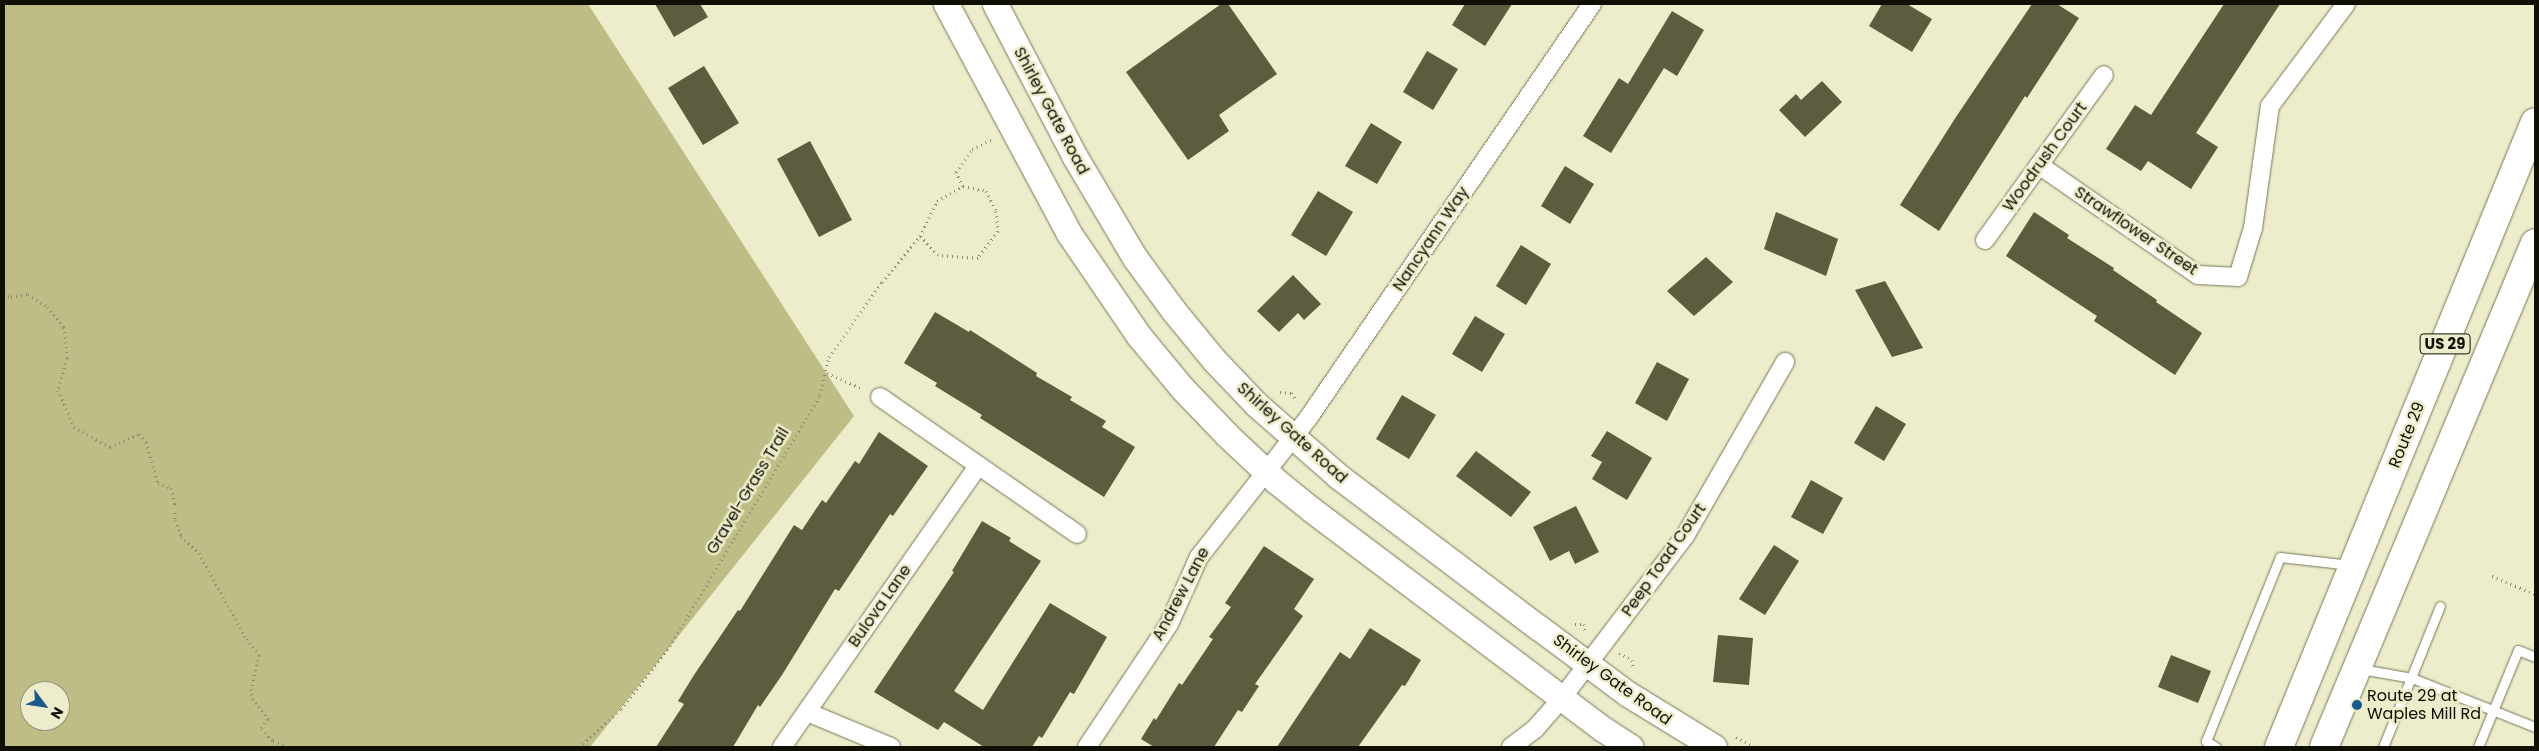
<!DOCTYPE html>
<html>
<head>
<meta charset="utf-8">
<style>
  body { margin:0 }
  #map { position:relative; width:2539px; height:751px; overflow:hidden; background:#ededcb; font-family:Poppins,sans-serif }
  div>[style] { position:absolute }
  .green>* { inset:0; background:#bebd85 }
  .building>* { inset:0; background:#5c5c3e }
  .path>* { height:3px; margin-top:-1.5px; transform-origin:0; background:repeating-linear-gradient(90deg,#898971 0 1px,transparent 0 5px) }
  .roads { filter:drop-shadow(0 0 1px #767657) drop-shadow(0 0 1px #767657) }
  .service>* { height:9px; margin:-4.5px; padding:0 4.5px; transform-origin:4.5px; border-radius:4.5px; background:#fff }
  .minor>* { height:18px; margin:-9px; padding:0 9px; transform-origin:9px; border-radius:9px; background:#fff }
  .secondary>* { height:25px; margin:-12.5px; padding:0 12.5px; transform-origin:12.5px; border-radius:12.5px; background:#fff }
  .primary>* { height:28px; margin:-14px; padding:0 14px; transform-origin:14px; border-radius:14px; background:#fff }
  .dots>* { width:14px; height:14px; translate:-50% -50%; box-sizing:border-box; border:2px solid #ededcb; border-radius:50% }
  span { translate:-50% -50%; white-space:nowrap; text-align:center; line-height:1.15; -webkit-text-stroke:5px #ededcb; paint-order:stroke }
  .shield-label span { padding:1px 4px; background:#ededcb; border:1px solid; border-radius:4px; -webkit-text-stroke-width:0 }
  .shield-label { font-size:15px; color:#0f0f04; font-weight:700 }
  .street-label { font-size:16px; color:#0f0f04 }
  .poi-label { font-size:16px; color:#0f0f04 }
  .left { translate:0 -50%; text-align:left }
  .frame { position:absolute; inset:0; border:5px solid #0f0f04; pointer-events:none }
  .north { position:absolute; left:20px; top:681px; width:50px; height:50px; box-sizing:border-box; background:#ededcb; border:1px solid #94947b; border-radius:50%; rotate:121deg; font-size:14px; font-weight:700; line-height:20px; text-align:center; color:#0f0f04 }
  .north::after { content:''; display:block; margin:auto; width:18px; height:22px; background:#1a588e; clip-path:polygon(50% 0,100% 100%,50% 72%,0 100%) }
</style>
</head>
<body>
<div id="map">
  <div class="green">
    <div style="clip-path:polygon(evenodd,7px 4px,588px 4px,854px 416px,590px 747px,4px 747px,4px 6px,7px 4px,30px 691px,60px 691px,60px 721px,30px 721px,30px 691px)"></div>
  </div>
  <div class="building">
    <div style="clip-path:polygon(655px 4px,700px 4px,708px 17px,674px 37px)"></div>
    <div style="clip-path:polygon(1221px 4px,1228px 4px,1277px 74px,1219px 115px,1229px 131px,1188px 160px,1126px 72px)"></div>
    <div style="clip-path:polygon(1465px 4px,1512px 4px,1485px 46px,1452px 25px)"></div>
    <div style="clip-path:polygon(1882px 4px,1907px 4px,1932px 19px,1912px 52px,1869px 26px)"></div>
    <div style="clip-path:polygon(2032px 4px,2057px 4px,2079px 18px,2027px 98px,2025px 96px,1939px 231px,1900px 205px,1956px 117px)"></div>
    <div style="clip-path:polygon(2224px 4px,2280px 4px,2196px 133px,2218px 147px,2191px 189px,2148px 161px,2141px 171px,2106px 149px,2135px 105px,2151px 115px)"></div>
    <div style="clip-path:polygon(1672px 11px,1704px 30px,1677px 76px,1664px 68px,1611px 153px,1583px 136px,1619px 78px,1628px 84px)"></div>
    <div style="clip-path:polygon(1427px 51px,1458px 69px,1433px 110px,1403px 92px)"></div>
    <div style="clip-path:polygon(704px 66px,739px 123px,703px 145px,668px 88px)"></div>
    <div style="clip-path:polygon(1822px 81px,1842px 102px,1805px 137px,1779px 110px,1796px 94px,1801px 100px)"></div>
    <div style="clip-path:polygon(1371px 123px,1402px 142px,1377px 184px,1345px 166px)"></div>
    <div style="clip-path:polygon(810px 141px,852px 220px,819px 237px,777px 159px)"></div>
    <div style="clip-path:polygon(1565px 166px,1594px 184px,1570px 224px,1541px 206px)"></div>
    <div style="clip-path:polygon(1318px 191px,1353px 212px,1326px 256px,1291px 235px)"></div>
    <div style="clip-path:polygon(1776px 212px,1838px 239px,1826px 276px,1764px 249px)"></div>
    <div style="clip-path:polygon(2034px 212px,2069px 235px,2067px 238px,2114px 268px,2113px 270px,2157px 300px,2156px 302px,2202px 333px,2175px 375px,2094px 321px,2097px 316px,2006px 256px)"></div>
    <div style="clip-path:polygon(1521px 245px,1551px 264px,1526px 305px,1496px 286px)"></div>
    <div style="clip-path:polygon(1706px 257px,1733px 282px,1694px 316px,1667px 291px)"></div>
    <div style="clip-path:polygon(1293px 275px,1321px 304px,1304px 320px,1298px 313px,1279px 332px,1257px 311px)"></div>
    <div style="clip-path:polygon(1885px 281px,1923px 348px,1892px 357px,1855px 290px)"></div>
    <div style="clip-path:polygon(935px 312px,969px 332px,970px 330px,1037px 373px,1036px 376px,1072px 397px,1070px 400px,1106px 421px,1102px 427px,1135px 447px,1104px 497px,980px 418px,982px 415px,935px 386px,937px 383px,904px 363px)"></div>
    <div style="clip-path:polygon(1475px 316px,1505px 334px,1482px 372px,1452px 354px)"></div>
    <div style="clip-path:polygon(1657px 362px,1689px 379px,1667px 421px,1635px 403px)"></div>
    <div style="clip-path:polygon(1402px 395px,1436px 415px,1409px 459px,1376px 439px)"></div>
    <div style="clip-path:polygon(1876px 406px,1906px 424px,1884px 461px,1854px 443px)"></div>
    <div style="clip-path:polygon(1607px 431px,1652px 458px,1627px 500px,1592px 479px,1602px 462px,1591px 456px)"></div>
    <div style="clip-path:polygon(879px 432px,928px 466px,893px 516px,890px 514px,839px 591px,835px 589px,782px 675px,760px 707px,758px 705px,733px 747px,656px 747px,684px 704px,678px 701px,694px 675px,738px 610px,740px 611px,794px 525px,802px 530px,822px 500px,826px 503px,855px 461px,859px 464px)"></div>
    <div style="clip-path:polygon(1476px 451px,1531px 492px,1511px 517px,1456px 476px)"></div>
    <div style="clip-path:polygon(1811px 480px,1843px 498px,1823px 534px,1791px 517px)"></div>
    <div style="clip-path:polygon(1576px 506px,1599px 552px,1575px 564px,1569px 551px,1550px 561px,1533px 527px)"></div>
    <div style="clip-path:polygon(982px 521px,1011px 538px,1009px 541px,1041px 561px,954px 691px,983px 710px,1050px 603px,1107px 637px,1074px 694px,1070px 692px,1042px 738px,1039px 736px,1032px 747px,984px 747px,944px 722px,938px 730px,874px 692px,954px 572px,952px 571px)"></div>
    <div style="clip-path:polygon(1774px 545px,1799px 561px,1765px 615px,1739px 599px)"></div>
    <div style="clip-path:polygon(1264px 546px,1314px 579px,1294px 609px,1303px 616px,1255px 684px,1259px 686px,1242px 712px,1238px 710px,1214px 747px,1154px 747px,1141px 739px,1154px 718px,1156px 720px,1179px 683px,1182px 685px,1213px 639px,1209px 637px,1231px 607px,1225px 603px)"></div>
    <div style="clip-path:polygon(1370px 628px,1421px 660px,1405px 686px,1402px 685px,1358px 747px,1277px 747px,1340px 652px,1350px 659px)"></div>
    <div style="clip-path:polygon(1718px 635px,1753px 638px,1749px 685px,1713px 682px)"></div>
    <div style="clip-path:polygon(2171px 655px,2211px 671px,2198px 703px,2158px 687px)"></div>
  </div>
  <div class="path">
    <div style="left:963px;top:186px;width:16px;rotate:-117deg"></div>
    <div style="left:956px;top:172px;width:28px;rotate:-55deg"></div>
    <div style="left:972px;top:149px;width:21px;rotate:-25deg"></div>
    <div style="left:4px;top:293px;width:8px;rotate:30deg"></div>
    <div style="left:11px;top:297px;width:17px;rotate:-10deg"></div>
    <div style="left:28px;top:294px;width:23px;rotate:34deg"></div>
    <div style="left:47px;top:307px;width:26px;rotate:50deg"></div>
    <div style="left:64px;top:327px;width:31px;rotate:84deg"></div>
    <div style="left:67px;top:358px;width:33px;rotate:106deg"></div>
    <div style="left:58px;top:390px;width:40px;rotate:66.6deg"></div>
    <div style="left:74px;top:427px;width:41px;rotate:29.1deg"></div>
    <div style="left:110px;top:447px;width:32px;rotate:-24deg"></div>
    <div style="left:139px;top:434px;width:11px;rotate:49deg"></div>
    <div style="left:146px;top:442px;width:43px;rotate:73.7deg"></div>
    <div style="left:158px;top:483px;width:14px;rotate:21deg"></div>
    <div style="left:171px;top:488px;width:16px;rotate:75deg"></div>
    <div style="left:175px;top:503px;width:17px;rotate:90deg"></div>
    <div style="left:175px;top:520px;width:17px;rotate:69deg"></div>
    <div style="left:181px;top:536px;width:25px;rotate:43deg"></div>
    <div style="left:199px;top:553px;width:98px;rotate:61.3deg"></div>
    <div style="left:246px;top:639px;width:21px;rotate:51deg"></div>
    <div style="left:259px;top:655px;width:35px;rotate:103deg"></div>
    <div style="left:251px;top:689px;width:10px;rotate:84deg"></div>
    <div style="left:252px;top:699px;width:26px;rotate:51deg"></div>
    <div style="left:268px;top:719px;width:12px;rotate:125deg"></div>
    <div style="left:261px;top:729px;width:17px;rotate:45deg"></div>
    <div style="left:273px;top:741px;width:16px;rotate:22deg"></div>
    <div style="left:827px;top:373px;width:39px;rotate:24deg"></div>
    <div style="left:1280px;top:392px;width:11px;rotate:5deg"></div>
    <div style="left:1291px;top:393px;width:10px;rotate:53deg"></div>
    <div style="left:2492px;top:576px;width:47px;rotate:22.7deg"></div>
    <div style="left:1575px;top:624px;width:9px"></div>
    <div style="left:1584px;top:624px;width:7px;rotate:82deg"></div>
    <div style="left:1619px;top:653px;width:15px;rotate:28deg"></div>
    <div style="left:1632px;top:660px;width:7px;rotate:82deg"></div>
    <div style="left:1736px;top:737px;width:21px;rotate:28deg"></div>
    <div style="left:405px;top:747px;width:24px"></div>
    <div style="left:579px;top:747px;width:57px;rotate:-42.1deg"></div>
    <div style="left:621px;top:709px;width:80px;rotate:-52.1deg"></div>
    <div style="left:670px;top:646px;width:292px;rotate:-59.1deg"></div>
    <div style="left:820px;top:395px;width:39px;rotate:-77deg"></div>
    <div style="left:829px;top:357px;width:92px;rotate:-54.8deg"></div>
    <div style="left:882px;top:282px;width:60px;rotate:-50.4deg"></div>
    <div style="left:920px;top:236px;width:39px;rotate:-64deg"></div>
    <div style="left:937px;top:201px;width:30px;rotate:-30deg"></div>
    <div style="left:963px;top:186px;width:24px;rotate:12deg"></div>
    <div style="left:986px;top:191px;width:22px;rotate:63deg"></div>
    <div style="left:996px;top:211px;width:20px;rotate:84deg"></div>
    <div style="left:998px;top:231px;width:34px;rotate:127deg"></div>
    <div style="left:978px;top:258px;width:40px;rotate:-175.7deg"></div>
    <div style="left:938px;top:255px;width:26px;rotate:-133deg"></div>
  </div>
  <div class="roads">
    <div class="service">
      <div style="left:2361px;top:669px;width:52px;rotate:10deg"></div>
      <div style="left:2412px;top:678px;width:132px;rotate:21.7deg"></div>
      <div style="left:2216px;top:747px;width:12px;rotate:-149deg"></div>
      <div style="left:2206px;top:741px;width:198px;rotate:-68.1deg"></div>
      <div style="left:2280px;top:557px;width:71px;rotate:6.4deg"></div>
      <div style="left:2383px;top:747px;width:152px;rotate:-68deg"></div>
      <div style="left:2478px;top:747px;width:105px;rotate:-67.6deg"></div>
      <div style="left:2518px;top:650px;width:18px;rotate:22deg"></div>
    </div>
    <div class="minor">
      <div style="left:2039px;top:165px;width:193px;rotate:34.7deg"></div>
      <div style="left:2198px;top:275px;width:40px;rotate:2.9deg"></div>
      <div style="left:2238px;top:277px;width:51px;rotate:-73deg"></div>
      <div style="left:2253px;top:228px;width:123px;rotate:-82.1deg"></div>
      <div style="left:2270px;top:106px;width:127px;rotate:-53.3deg"></div>
      <div style="left:1985px;top:240px;width:203px;rotate:-54.2deg"></div>
      <div style="left:880px;top:397px;width:240px;rotate:34.8deg"></div>
      <div style="left:807px;top:712px;width:91px;rotate:22.6deg"></div>
      <div style="left:782px;top:747px;width:343px;rotate:-55.1deg"></div>
      <div style="left:1087px;top:747px;width:148px;rotate:-56.3deg"></div>
      <div style="left:1169px;top:624px;width:73px;rotate:-65.9deg"></div>
      <div style="left:1199px;top:557px;width:178px;rotate:-51.8deg"></div>
      <div style="left:1309px;top:417px;width:501px;rotate:-55.58deg"></div>
      <div style="left:1511px;top:747px;width:30px;rotate:-37deg"></div>
      <div style="left:1535px;top:729px;width:41px;rotate:-48.9deg"></div>
      <div style="left:1562px;top:698px;width:203px;rotate:-52.8deg"></div>
      <div style="left:1685px;top:536px;width:201px;rotate:-60.1deg"></div>
    </div>
    <div class="secondary">
      <div style="left:946px;top:4px;width:259px;rotate:61.8deg"></div>
      <div style="left:1068px;top:232px;width:126px;rotate:55.7deg"></div>
      <div style="left:1139px;top:336px;width:67px;rotate:50.4deg"></div>
      <div style="left:1182px;top:388px;width:65px;rotate:46.2deg"></div>
      <div style="left:1227px;top:435px;width:67px;rotate:43.2deg"></div>
      <div style="left:1276px;top:481px;width:46px;rotate:38.9deg"></div>
      <div style="left:1312px;top:510px;width:364px;rotate:37deg"></div>
      <div style="left:1603px;top:729px;width:33px;rotate:33deg"></div>
      <div style="left:995px;top:4px;width:173px;rotate:62.4deg"></div>
      <div style="left:1075px;top:157px;width:117px;rotate:59.3deg"></div>
      <div style="left:1135px;top:258px;width:64px;rotate:53.8deg"></div>
      <div style="left:1173px;top:310px;width:65px;rotate:50.6deg"></div>
      <div style="left:1214px;top:360px;width:62px;rotate:46.3deg"></div>
      <div style="left:1257px;top:405px;width:108px;rotate:41.2deg"></div>
      <div style="left:1338px;top:476px;width:251px;rotate:37.1deg"></div>
      <div style="left:1538px;top:627px;width:112px;rotate:36.7deg"></div>
      <div style="left:1628px;top:694px;width:101px;rotate:31.6deg"></div>
    </div>
    <div class="primary">
      <div style="left:2279px;top:747px;width:675px;rotate:-67.73deg"></div>
      <div style="left:2324px;top:747px;width:546px;rotate:-67.28deg"></div>
    </div>
  </div>
  <div class="dots">
    <div style="left:2357px;top:705px;background:#1a588e"></div>
  </div>
  <div class="shield-label">
    <span style="left:2445px;top:344px">US 29</span>
  </div>
  <div class="street-label">
    <span style="left:1051px;top:111px;rotate:62deg">Shirley Gate Road</span>
    <span style="left:2045px;top:157px;rotate:-54deg">Woodrush Court</span>
    <span style="left:2136px;top:231px;rotate:34deg">Strawflower Street</span>
    <span style="left:1431px;top:239px;rotate:-56deg">Nancyann Way</span>
    <span style="left:1292px;top:433px;rotate:42deg">Shirley Gate Road</span>
    <span style="left:2407px;top:435px;rotate:-68deg">Route 29</span>
    <span style="left:748px;top:491px;rotate:-59deg">Gravel-Grass Trail</span>
    <span style="left:1664px;top:560px;rotate:-55deg">Peep Toad Court</span>
    <span style="left:1181px;top:594px;rotate:-62deg">Andrew Lane</span>
    <span style="left:880px;top:606px;rotate:-55deg">Bulova Lane</span>
    <span style="left:1612px;top:680px;rotate:36deg">Shirley Gate Road</span>
  </div>
  <div class="poi-label">
    <span class="left" style="left:2367px;top:705px">Route 29 at<br>Waples Mill Rd</span>
  </div>
  <div class="frame"></div>
  <div class="north">N</div>
</div>
</body>
</html>
